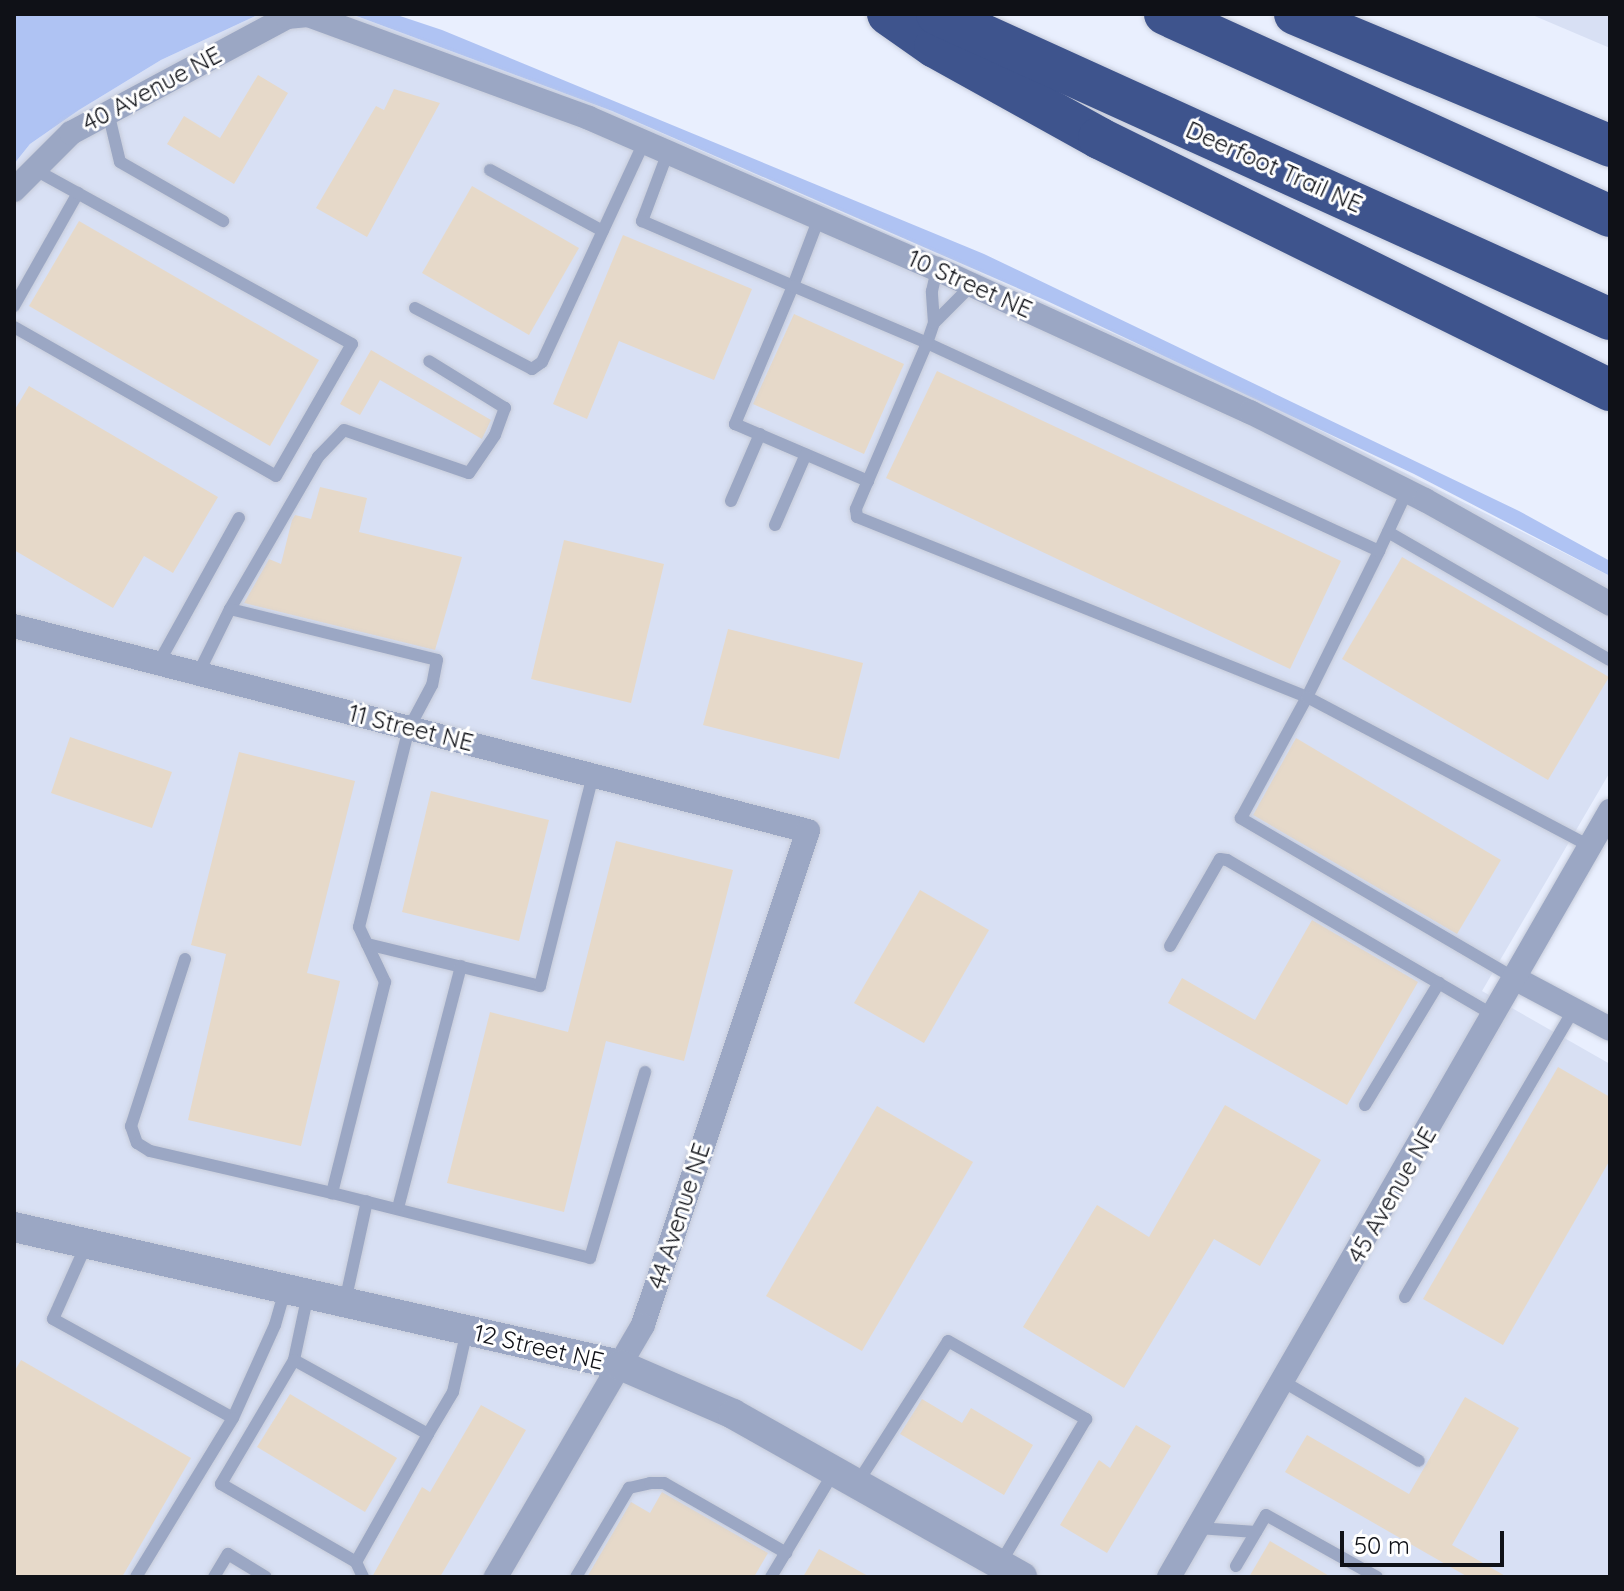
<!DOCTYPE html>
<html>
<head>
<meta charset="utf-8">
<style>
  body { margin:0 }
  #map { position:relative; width:1624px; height:1591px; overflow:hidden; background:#e9effe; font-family:Quicksand,sans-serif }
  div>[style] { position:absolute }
  .built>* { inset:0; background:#d8e0f4 }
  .green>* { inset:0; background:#afc3f3 }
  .building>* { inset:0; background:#e6d9c9 }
  .roads { filter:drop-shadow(0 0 2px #c6cbd9) drop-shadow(0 0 2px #c6cbd9) }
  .service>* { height:12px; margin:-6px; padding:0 6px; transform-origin:6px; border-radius:6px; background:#9ba7c4 }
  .minor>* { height:24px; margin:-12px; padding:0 12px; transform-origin:12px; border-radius:12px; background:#9ba7c4 }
  .tertiary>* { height:30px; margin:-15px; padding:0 15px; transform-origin:15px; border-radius:15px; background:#9ba7c4 }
  .motorway>* { height:42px; margin:-21px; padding:0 21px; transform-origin:21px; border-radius:21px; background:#3e548d }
  span { translate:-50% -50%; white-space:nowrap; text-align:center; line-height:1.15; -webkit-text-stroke:6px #fff; paint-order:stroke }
  .street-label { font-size:24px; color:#0f1117 }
  .frame { position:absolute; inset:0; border:16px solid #0f1117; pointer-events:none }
  .scale { position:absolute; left:1340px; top:1531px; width:164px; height:36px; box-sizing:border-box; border:4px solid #0f1117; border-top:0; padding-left:10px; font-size:24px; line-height:28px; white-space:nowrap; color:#0f1117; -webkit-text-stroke:6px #fff; paint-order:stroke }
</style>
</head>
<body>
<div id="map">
  <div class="built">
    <div style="clip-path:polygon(260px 14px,351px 14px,612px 111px,1236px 388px,1610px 576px,1610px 772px,1482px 991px,1610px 1064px,1610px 1577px,14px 1577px,14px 164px,30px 144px,79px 110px,161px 60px)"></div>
    <div style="clip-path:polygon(1530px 14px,1610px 14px,1610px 48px)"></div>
  </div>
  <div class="green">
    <div style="clip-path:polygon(14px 14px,260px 14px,161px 60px,79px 110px,30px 144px,14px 164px)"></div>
    <div style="clip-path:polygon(351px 14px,394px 14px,442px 30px,984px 254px,1519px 511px,1610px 561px,1610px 576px,1414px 474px,1047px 301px,612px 111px)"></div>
  </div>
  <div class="building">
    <div style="clip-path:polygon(258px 75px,288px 93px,234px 184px,167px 144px,184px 116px,220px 138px)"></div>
    <div style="clip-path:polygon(394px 89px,440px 103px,367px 237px,316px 208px,376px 106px,384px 110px)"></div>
    <div style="clip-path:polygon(472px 186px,579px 248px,529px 335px,422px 273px)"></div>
    <div style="clip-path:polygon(79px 221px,319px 360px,270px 446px,29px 306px)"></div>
    <div style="clip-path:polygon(623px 235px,752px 289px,714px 380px,619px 341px,587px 419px,553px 404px)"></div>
    <div style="clip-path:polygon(794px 314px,904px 364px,864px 454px,753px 404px)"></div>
    <div style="clip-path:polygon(371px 350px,491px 420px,482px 439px,380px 380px,360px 415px,340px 404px)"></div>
    <div style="clip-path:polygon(937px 371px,1341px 561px,1290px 669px,886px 478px)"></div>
    <div style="clip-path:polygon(29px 386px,218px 497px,173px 573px,144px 556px,113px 608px,14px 550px,14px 411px)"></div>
    <div style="clip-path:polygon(320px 487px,367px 498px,359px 532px,462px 557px,435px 650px,244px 603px,269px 559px,281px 564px,292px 520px,295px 515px,311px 519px)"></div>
    <div style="clip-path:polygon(564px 540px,664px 564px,631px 703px,531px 679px)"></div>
    <div style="clip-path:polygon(1402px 557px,1609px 677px,1548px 780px,1342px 659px)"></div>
    <div style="clip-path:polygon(728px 629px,863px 663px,839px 759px,703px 725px)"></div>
    <div style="clip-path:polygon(70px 737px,172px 772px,152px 828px,51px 793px)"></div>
    <div style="clip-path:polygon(1296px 738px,1501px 860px,1457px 934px,1253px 815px)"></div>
    <div style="clip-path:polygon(239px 752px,355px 781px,307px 973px,340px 981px,301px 1146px,188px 1120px,226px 954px,191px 945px)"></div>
    <div style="clip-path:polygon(431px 791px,549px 820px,519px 941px,402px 912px)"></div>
    <div style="clip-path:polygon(616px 841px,733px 870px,684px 1061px,606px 1041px,564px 1212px,447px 1183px,490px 1012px,568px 1032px)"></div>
    <div style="clip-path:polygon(920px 890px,989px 930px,924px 1043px,854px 1003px)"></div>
    <div style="clip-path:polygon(1312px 920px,1418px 982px,1347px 1105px,1168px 1003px,1182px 978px,1255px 1020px)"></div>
    <div style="clip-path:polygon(1558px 1067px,1610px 1097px,1610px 1160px,1503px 1345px,1423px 1299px)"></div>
    <div style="clip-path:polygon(1225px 1105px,1321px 1160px,1260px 1266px,1214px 1239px,1124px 1388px,1023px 1327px,1097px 1205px,1149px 1237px)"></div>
    <div style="clip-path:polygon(877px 1106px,973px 1162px,862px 1351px,766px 1296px)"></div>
    <div style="clip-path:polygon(21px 1360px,191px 1458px,122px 1577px,14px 1577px,14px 1372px)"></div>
    <div style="clip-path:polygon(290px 1394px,397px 1458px,365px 1512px,257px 1447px)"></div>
    <div style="clip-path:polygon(1465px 1397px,1519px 1428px,1452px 1545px,1507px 1577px,1468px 1577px,1285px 1472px,1307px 1435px,1409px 1494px)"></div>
    <div style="clip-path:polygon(922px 1399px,962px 1423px,971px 1408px,1033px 1445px,1004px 1495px,900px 1434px)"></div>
    <div style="clip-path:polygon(481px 1405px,526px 1430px,440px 1577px,372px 1577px,422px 1487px,430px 1492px)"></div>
    <div style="clip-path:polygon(1136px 1425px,1171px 1446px,1107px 1553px,1060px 1525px,1099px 1460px,1110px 1468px)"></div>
    <div style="clip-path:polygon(662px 1492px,768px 1553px,754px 1577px,587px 1577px,631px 1502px,650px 1513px)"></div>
    <div style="clip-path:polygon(1270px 1541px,1331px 1577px,1249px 1577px)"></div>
    <div style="clip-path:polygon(819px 1549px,870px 1577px,803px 1577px)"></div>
  </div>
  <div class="roads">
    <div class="service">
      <div style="left:108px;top:112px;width:51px;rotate:76.5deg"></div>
      <div style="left:120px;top:162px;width:119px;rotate:29.8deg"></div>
      <div style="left:668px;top:152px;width:74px;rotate:110.6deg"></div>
      <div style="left:642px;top:221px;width:164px;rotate:23.3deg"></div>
      <div style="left:793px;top:286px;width:150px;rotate:112.8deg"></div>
      <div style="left:735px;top:424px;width:145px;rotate:23.2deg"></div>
      <div style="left:490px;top:170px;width:128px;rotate:28.4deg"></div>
      <div style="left:819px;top:218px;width:73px;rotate:110.9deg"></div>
      <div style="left:793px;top:286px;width:146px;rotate:23deg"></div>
      <div style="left:927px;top:343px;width:21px;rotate:-71deg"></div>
      <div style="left:934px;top:323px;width:32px;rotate:-94deg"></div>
      <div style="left:932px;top:291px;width:23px;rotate:-77deg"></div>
      <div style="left:14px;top:306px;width:130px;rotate:-60.5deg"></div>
      <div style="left:415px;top:308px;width:132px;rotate:27.5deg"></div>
      <div style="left:532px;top:369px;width:12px;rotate:-35deg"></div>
      <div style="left:542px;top:362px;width:242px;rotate:-65.1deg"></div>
      <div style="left:934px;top:323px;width:54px;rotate:-45deg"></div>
      <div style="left:14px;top:327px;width:301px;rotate:29.6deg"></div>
      <div style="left:276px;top:476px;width:152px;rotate:-60.1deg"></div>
      <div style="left:352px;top:344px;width:363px;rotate:-151.2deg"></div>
      <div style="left:731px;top:501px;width:73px;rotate:-66.6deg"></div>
      <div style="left:775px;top:525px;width:77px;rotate:-66.4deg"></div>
      <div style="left:1388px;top:532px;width:256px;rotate:30deg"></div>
      <div style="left:1379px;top:551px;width:66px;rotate:-65deg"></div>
      <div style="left:230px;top:609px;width:176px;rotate:-59.9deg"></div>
      <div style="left:318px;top:457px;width:37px;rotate:-46deg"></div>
      <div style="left:344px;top:430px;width:132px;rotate:19deg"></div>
      <div style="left:469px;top:473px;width:46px;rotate:-55.6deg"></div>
      <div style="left:495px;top:435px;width:29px;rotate:-70deg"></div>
      <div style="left:505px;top:408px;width:89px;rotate:-148.3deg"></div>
      <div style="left:158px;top:664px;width:167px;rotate:-61deg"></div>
      <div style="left:198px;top:674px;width:72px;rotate:-63.8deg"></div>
      <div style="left:230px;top:609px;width:213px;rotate:13.8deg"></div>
      <div style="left:437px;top:660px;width:25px;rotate:101deg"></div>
      <div style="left:432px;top:685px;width:49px;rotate:118.1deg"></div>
      <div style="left:409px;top:728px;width:205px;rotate:104.1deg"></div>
      <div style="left:359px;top:927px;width:61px;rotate:64.7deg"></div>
      <div style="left:385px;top:982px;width:218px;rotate:104.1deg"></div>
      <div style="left:332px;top:1193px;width:266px;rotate:14.1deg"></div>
      <div style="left:590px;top:1258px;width:194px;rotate:-73.5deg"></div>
      <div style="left:367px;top:944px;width:178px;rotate:13.6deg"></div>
      <div style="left:540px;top:986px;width:218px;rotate:-75.9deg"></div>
      <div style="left:1170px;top:946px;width:100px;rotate:-60.1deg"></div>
      <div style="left:1220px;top:859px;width:7px;rotate:8deg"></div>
      <div style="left:1227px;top:860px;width:310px;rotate:30.2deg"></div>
      <div style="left:185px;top:959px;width:176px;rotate:107.9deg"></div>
      <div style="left:131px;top:1126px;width:18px;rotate:71deg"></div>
      <div style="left:137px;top:1143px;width:15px;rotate:32deg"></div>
      <div style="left:150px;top:1151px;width:187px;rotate:13deg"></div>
      <div style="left:1516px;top:979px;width:319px;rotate:-149.7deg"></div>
      <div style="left:1241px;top:818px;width:138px;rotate:-61.4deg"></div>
      <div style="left:1307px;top:697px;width:163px;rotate:-63.7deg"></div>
      <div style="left:1379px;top:551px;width:498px;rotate:-155.3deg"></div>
      <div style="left:927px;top:343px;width:181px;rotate:113.2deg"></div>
      <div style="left:856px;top:509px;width:8px;rotate:83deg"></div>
      <div style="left:857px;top:517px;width:485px;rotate:21.8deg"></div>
      <div style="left:1307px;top:697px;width:320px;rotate:27.8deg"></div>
      <div style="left:1365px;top:1105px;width:143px;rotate:-58.8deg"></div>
      <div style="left:398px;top:1208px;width:250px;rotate:-75.4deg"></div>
      <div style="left:87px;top:1243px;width:83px;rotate:114.1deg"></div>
      <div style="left:53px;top:1319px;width:205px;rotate:28.8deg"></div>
      <div style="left:233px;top:1418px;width:102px;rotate:-65.7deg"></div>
      <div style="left:275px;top:1325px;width:37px;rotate:-74deg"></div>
      <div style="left:308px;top:1294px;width:67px;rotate:102deg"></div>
      <div style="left:294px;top:1360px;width:153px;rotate:28.9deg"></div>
      <div style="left:428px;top:1434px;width:49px;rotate:-59.2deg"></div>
      <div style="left:453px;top:1392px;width:64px;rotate:-77.3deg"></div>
      <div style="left:1405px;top:1297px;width:334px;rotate:-59.6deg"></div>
      <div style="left:345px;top:1302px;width:103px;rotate:-77.7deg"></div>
      <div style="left:294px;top:1360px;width:144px;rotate:120.5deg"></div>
      <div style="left:221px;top:1484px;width:156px;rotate:30deg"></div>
      <div style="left:356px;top:1562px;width:147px;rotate:-60.6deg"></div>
      <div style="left:1284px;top:1382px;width:156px;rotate:30.3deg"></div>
      <div style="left:858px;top:1482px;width:167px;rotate:-57.4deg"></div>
      <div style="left:948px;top:1341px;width:159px;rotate:29.5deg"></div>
      <div style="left:1086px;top:1419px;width:169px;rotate:120.7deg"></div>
      <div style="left:1198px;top:1528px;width:58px;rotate:3.9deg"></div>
      <div style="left:356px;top:1562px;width:17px;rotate:65deg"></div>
      <div style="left:1236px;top:1566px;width:59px;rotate:-59.5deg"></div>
      <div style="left:1266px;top:1515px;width:127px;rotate:29.2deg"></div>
      <div style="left:136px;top:1577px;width:186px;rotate:-58.6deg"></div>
      <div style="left:214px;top:1577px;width:27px;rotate:-59deg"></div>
      <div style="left:228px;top:1554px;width:44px;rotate:31.2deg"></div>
      <div style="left:576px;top:1577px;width:104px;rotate:-59.2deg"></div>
      <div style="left:629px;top:1488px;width:22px;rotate:-13deg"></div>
      <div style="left:650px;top:1483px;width:14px"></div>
      <div style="left:664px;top:1483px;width:141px;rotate:29.8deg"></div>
      <div style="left:771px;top:1577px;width:125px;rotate:-59.1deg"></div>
    </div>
    <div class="minor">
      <div style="left:14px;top:190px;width:81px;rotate:-45deg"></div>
      <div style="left:71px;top:133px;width:245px;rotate:-28.2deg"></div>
      <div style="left:287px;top:17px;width:21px;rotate:-5deg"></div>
      <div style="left:308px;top:15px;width:299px;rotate:20.1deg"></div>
      <div style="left:589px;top:118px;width:379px;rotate:23.5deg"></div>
      <div style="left:937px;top:269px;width:344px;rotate:24.6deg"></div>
      <div style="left:1250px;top:412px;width:196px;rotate:26.7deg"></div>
      <div style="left:1425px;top:500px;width:212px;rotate:29.3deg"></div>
      <div style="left:14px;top:626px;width:820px;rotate:14.48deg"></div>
      <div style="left:808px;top:831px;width:521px;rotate:108.47deg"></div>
      <div style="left:643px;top:1325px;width:292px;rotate:120.3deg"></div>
      <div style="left:1516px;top:979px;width:106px;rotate:28deg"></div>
      <div style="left:1169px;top:1577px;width:884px;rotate:-60.07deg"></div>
    </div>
    <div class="tertiary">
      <div style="left:14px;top:1227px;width:622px;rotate:12.83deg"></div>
      <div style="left:620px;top:1365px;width:123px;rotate:23.4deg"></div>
      <div style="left:733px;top:1414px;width:332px;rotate:29.4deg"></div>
    </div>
    <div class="motorway">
      <div style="left:888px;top:14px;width:57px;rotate:35.1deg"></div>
      <div style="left:935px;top:47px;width:188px;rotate:29deg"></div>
      <div style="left:1099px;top:138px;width:570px;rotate:26.25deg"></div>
      <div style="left:937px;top:14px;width:739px;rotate:24.38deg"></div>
      <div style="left:1165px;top:14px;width:489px;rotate:24.4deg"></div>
      <div style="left:1295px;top:14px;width:342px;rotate:22.7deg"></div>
    </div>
  </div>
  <div class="street-label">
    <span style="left:152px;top:89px;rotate:-28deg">40 Avenue NE</span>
    <span style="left:1274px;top:167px;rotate:24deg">Deerfoot Trail NE</span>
    <span style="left:970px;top:284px;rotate:24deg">10 Street NE</span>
    <span style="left:411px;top:728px;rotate:14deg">11 Street NE</span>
    <span style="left:1392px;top:1195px;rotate:-60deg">45 Avenue NE</span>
    <span style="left:679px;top:1216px;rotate:-72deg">44 Avenue NE</span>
    <span style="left:539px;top:1347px;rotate:13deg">12 Street NE</span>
  </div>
  <div class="frame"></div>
  <div class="scale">50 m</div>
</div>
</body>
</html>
